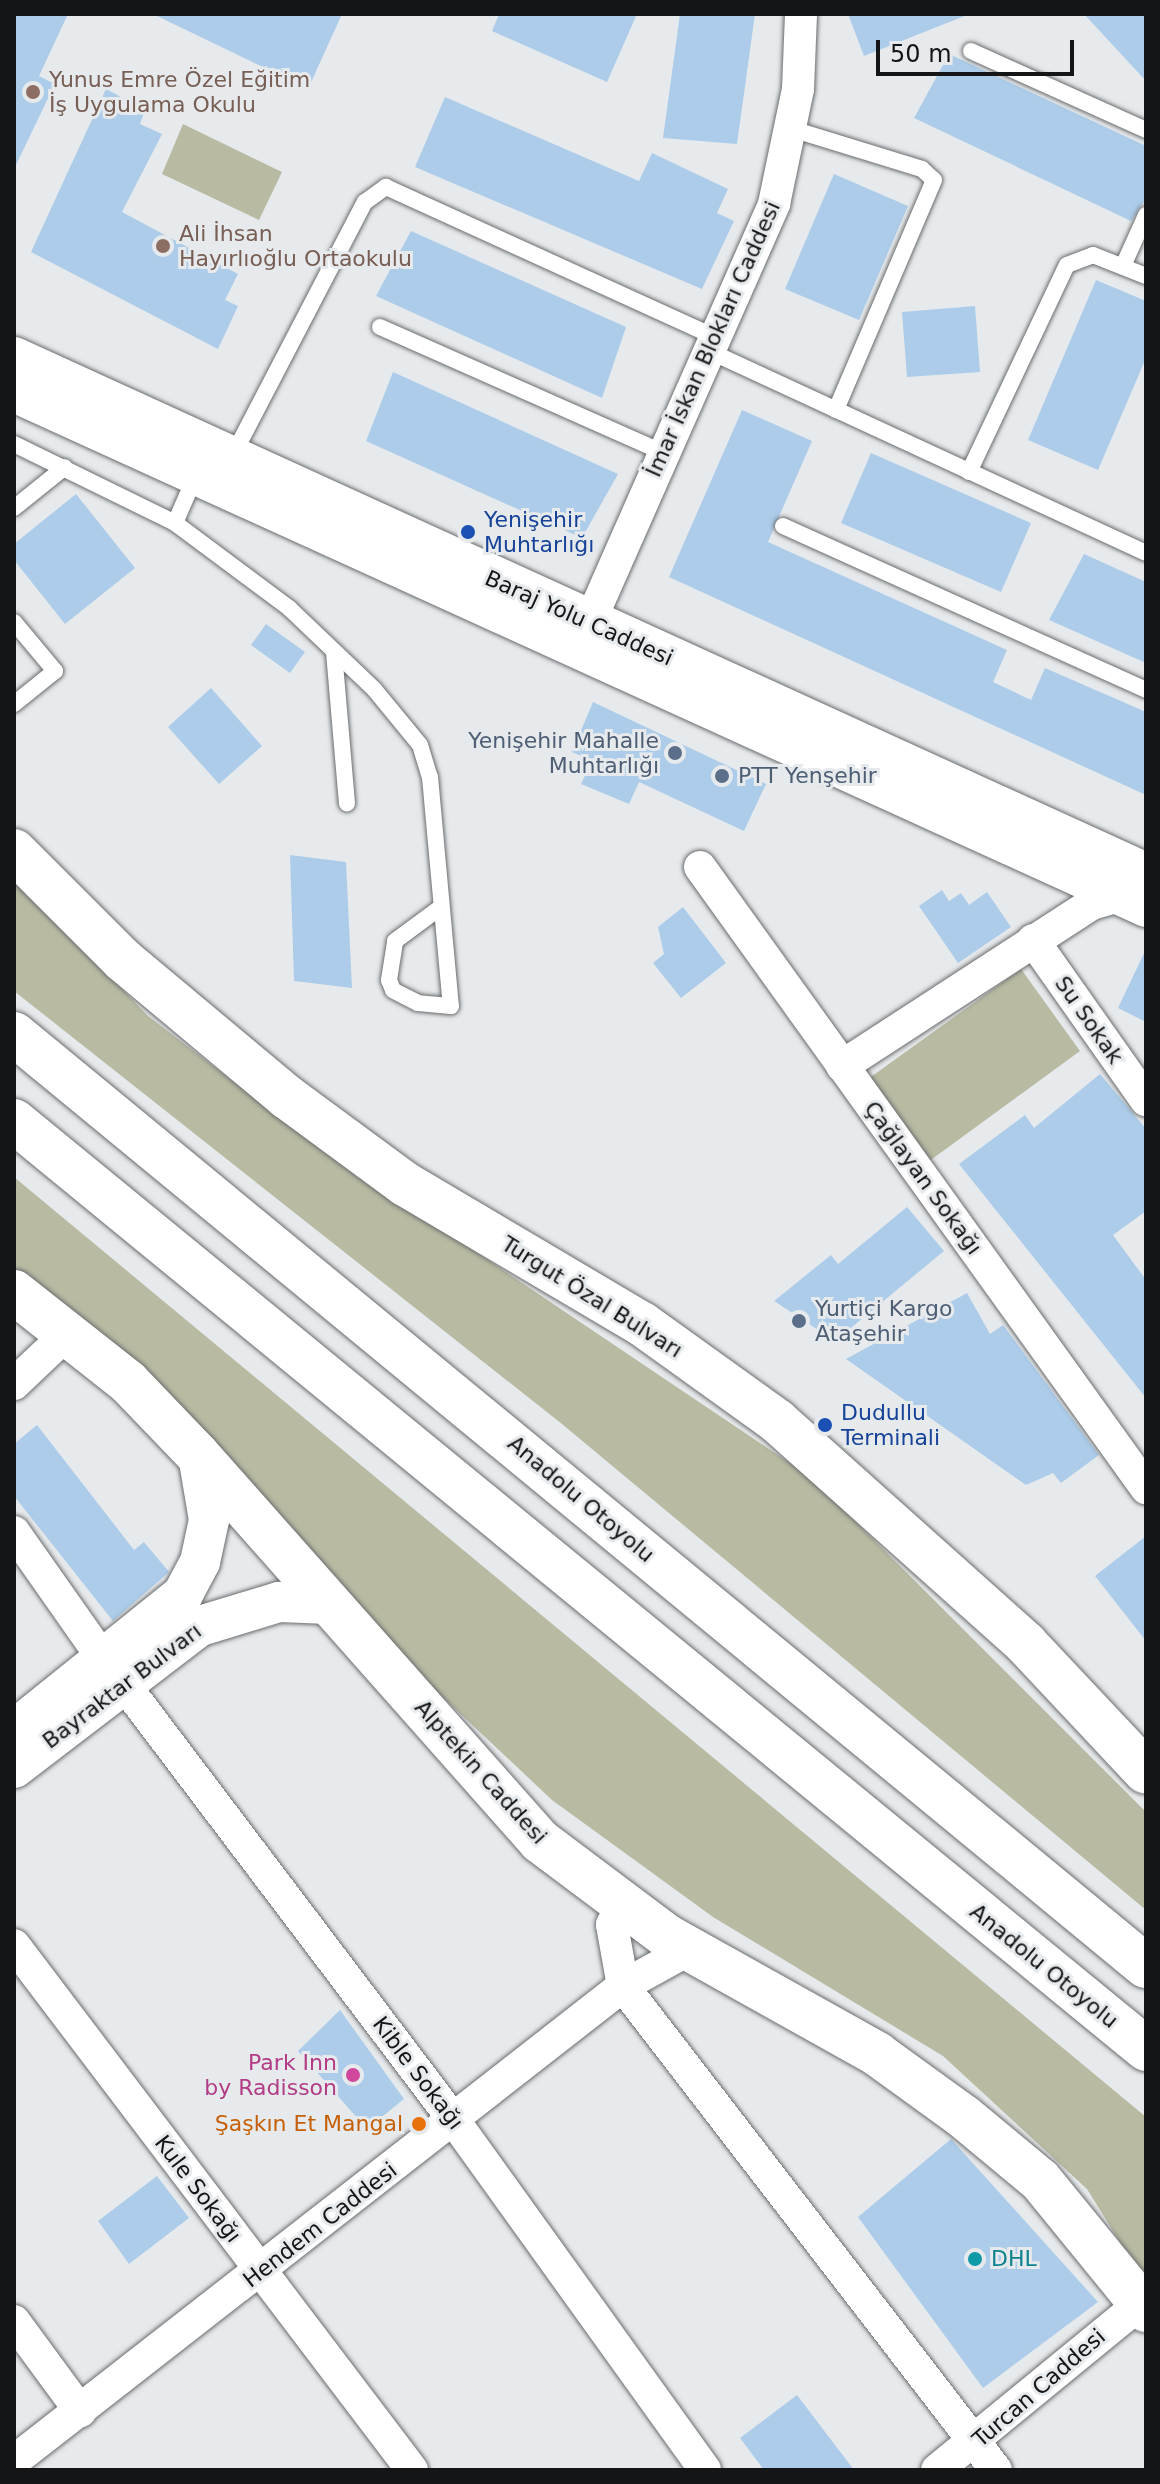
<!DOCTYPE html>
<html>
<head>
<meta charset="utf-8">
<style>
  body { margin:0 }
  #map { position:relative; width:1160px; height:2484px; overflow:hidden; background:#e7eaec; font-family:"DejaVu Sans",sans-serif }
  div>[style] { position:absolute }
  .green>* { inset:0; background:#b8baa2 }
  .building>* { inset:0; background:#acccea }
  .roads { filter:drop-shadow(0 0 2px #6a6c6e) drop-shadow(0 0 2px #6a6c6e) }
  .service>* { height:16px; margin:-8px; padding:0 8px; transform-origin:8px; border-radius:8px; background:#fff }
  .minor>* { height:32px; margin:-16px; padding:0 16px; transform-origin:16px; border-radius:16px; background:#fff }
  .tertiary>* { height:40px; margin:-20px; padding:0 20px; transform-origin:20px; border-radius:20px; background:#fff }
  .secondary>* { height:44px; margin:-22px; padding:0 22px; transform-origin:22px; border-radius:22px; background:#fff }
  .motorway>* { height:44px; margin:-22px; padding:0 22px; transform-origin:22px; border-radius:22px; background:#fff }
  .dots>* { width:22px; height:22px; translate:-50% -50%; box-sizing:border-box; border:4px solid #e7eaec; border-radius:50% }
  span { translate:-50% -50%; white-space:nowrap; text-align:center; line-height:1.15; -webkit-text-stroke:6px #e7eaec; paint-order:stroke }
  .education-label { font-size:22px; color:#785e54 }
  .left { translate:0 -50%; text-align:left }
  .street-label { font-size:22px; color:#141516 }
  .transit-label { font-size:22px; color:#164399 }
  .service-label { font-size:22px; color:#4e5e75 }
  .right { translate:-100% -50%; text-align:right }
  .hotel-label { font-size:22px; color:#b23c85 }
  .food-label { font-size:22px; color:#c56008 }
  .culture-label { font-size:22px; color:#0d838f }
  .frame { position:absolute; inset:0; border:16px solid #141516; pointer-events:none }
  .scale { position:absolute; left:876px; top:40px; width:198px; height:36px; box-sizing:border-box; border:4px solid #141516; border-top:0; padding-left:10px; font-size:24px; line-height:28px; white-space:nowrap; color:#141516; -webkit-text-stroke:6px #e7eaec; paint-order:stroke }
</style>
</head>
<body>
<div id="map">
  <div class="green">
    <div style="clip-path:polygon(183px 124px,282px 172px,259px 220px,162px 174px)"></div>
    <div style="clip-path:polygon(14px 877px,148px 1016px,308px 1139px,812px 1478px,1146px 1812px,1146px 1910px,562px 1424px,14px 991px)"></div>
    <div style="clip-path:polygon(1021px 969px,1080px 1051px,928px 1162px,868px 1079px)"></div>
    <div style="clip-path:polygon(14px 1177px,1146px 2117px,1146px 2284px,1087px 2189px,943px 2056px,713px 1917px,552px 1800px,400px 1657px,14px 1272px)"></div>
  </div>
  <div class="building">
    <div style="clip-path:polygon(14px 14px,68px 14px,39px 76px,55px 84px,14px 169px)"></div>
    <div style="clip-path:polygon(153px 14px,342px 14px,308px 89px)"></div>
    <div style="clip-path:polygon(499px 14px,637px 14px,607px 82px,492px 31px)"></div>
    <div style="clip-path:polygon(680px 14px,755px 14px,737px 144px,663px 138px)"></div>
    <div style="clip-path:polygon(848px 14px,967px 14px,967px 15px,864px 56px)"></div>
    <div style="clip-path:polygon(1084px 14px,1146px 14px,1146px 81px)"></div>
    <div style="clip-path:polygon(949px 54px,1146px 146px,1146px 199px,1131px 221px,914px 118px)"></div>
    <div style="clip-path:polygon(106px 89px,145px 110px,140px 124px,162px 134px,122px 212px,238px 274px,225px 300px,238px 306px,218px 349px,31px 252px)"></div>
    <div style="clip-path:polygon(445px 97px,639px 181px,652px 153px,728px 189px,717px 213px,734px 221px,702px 289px,415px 167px)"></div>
    <div style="clip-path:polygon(834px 174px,908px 206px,859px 320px,785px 289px)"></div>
    <div style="clip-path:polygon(411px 231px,626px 327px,602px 398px,376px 296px)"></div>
    <div style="clip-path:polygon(1096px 280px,1146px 301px,1146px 358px,1098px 470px,1028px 440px)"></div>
    <div style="clip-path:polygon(975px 306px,980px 372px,907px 377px,902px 312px)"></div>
    <div style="clip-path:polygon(393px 372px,618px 474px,582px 538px,366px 441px)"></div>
    <div style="clip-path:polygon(742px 410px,812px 441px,768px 542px,1007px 650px,993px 682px,1031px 700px,1045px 668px,1146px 712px,1146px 795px,669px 577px)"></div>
    <div style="clip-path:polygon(871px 453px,1031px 523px,1001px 592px,841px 523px)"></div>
    <div style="clip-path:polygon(76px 494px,135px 568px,65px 624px,14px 560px,14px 544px)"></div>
    <div style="clip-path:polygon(1084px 554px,1146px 582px,1146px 663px,1049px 620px)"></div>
    <div style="clip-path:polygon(266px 624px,305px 652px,290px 673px,251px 645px)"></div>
    <div style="clip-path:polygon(211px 688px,262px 746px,219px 784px,168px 727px)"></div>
    <div style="clip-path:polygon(593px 702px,766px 784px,744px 831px,639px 782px,629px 804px,581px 784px,592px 761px,572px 752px)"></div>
    <div style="clip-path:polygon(290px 855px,346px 862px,352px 988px,294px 981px)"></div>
    <div style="clip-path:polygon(942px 890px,949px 901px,961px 893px,969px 905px,987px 892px,1011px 927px,958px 963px,919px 906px)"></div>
    <div style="clip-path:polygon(683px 907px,726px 963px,681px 998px,653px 963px,664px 954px,658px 927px)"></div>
    <div style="clip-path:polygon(1146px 949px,1146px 1022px,1118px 1008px)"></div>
    <div style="clip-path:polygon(1100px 1074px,1146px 1129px,1146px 1211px,1113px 1235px,1146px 1280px,1146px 1398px,959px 1164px,1025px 1115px,1034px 1128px)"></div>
    <div style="clip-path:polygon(907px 1207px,944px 1251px,835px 1341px,774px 1301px,831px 1255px,838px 1264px)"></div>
    <div style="clip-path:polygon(967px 1293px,990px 1334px,1003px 1325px,1099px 1455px,1061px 1483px,1053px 1473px,1026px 1485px,846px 1359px)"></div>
    <div style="clip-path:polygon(37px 1425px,134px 1550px,144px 1542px,169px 1572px,113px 1621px,14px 1496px,14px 1444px)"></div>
    <div style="clip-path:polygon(1146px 1536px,1146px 1641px,1095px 1576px)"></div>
    <div style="clip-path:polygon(340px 2010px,404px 2099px,367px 2129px,298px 2051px)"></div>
    <div style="clip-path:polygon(951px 2139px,1098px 2302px,983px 2388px,858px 2217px)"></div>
    <div style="clip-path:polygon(157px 2176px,189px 2218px,129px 2264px,98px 2221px)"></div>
    <div style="clip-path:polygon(797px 2395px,854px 2470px,764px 2470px,740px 2438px)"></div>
  </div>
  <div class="roads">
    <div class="service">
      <div style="left:971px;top:51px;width:192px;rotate:24.3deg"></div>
      <div style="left:792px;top:129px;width:136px;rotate:17.1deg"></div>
      <div style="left:922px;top:169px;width:16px;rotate:43deg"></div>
      <div style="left:934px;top:180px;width:250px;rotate:113.1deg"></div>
      <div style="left:1123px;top:266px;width:56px;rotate:-65.7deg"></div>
      <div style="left:380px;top:327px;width:311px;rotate:23.9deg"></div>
      <div style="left:709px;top:351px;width:481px;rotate:24.8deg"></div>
      <div style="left:14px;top:444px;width:179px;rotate:26.1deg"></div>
      <div style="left:232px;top:457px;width:288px;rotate:-62.5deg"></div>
      <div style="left:365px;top:202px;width:26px;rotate:-36deg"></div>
      <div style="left:386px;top:187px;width:362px;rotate:24.5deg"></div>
      <div style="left:969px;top:472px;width:229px;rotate:-64.7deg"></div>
      <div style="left:1067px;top:265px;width:28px;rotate:-21deg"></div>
      <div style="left:1093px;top:255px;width:57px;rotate:21.6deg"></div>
      <div style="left:195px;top:477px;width:50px;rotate:113.5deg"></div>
      <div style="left:175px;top:523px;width:142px;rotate:36.7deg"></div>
      <div style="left:289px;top:608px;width:117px;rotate:43.6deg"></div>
      <div style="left:374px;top:689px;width:72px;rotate:50.6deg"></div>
      <div style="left:420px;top:745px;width:34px;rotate:73deg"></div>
      <div style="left:430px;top:777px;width:230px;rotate:84.8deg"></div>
      <div style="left:451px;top:1006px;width:33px;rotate:-175deg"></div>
      <div style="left:418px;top:1003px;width:28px;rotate:-153deg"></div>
      <div style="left:393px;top:990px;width:11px;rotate:-112deg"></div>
      <div style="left:389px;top:980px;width:39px;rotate:-81deg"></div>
      <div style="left:395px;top:941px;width:57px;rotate:-36.5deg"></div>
      <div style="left:14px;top:508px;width:65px;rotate:-38.8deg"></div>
      <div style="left:783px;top:526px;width:398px;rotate:24.3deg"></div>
      <div style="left:14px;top:622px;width:64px;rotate:50.1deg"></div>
      <div style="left:55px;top:671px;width:53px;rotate:141.2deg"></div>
      <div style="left:334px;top:652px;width:152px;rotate:85.1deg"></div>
    </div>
    <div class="minor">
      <div style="left:581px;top:642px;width:479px;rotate:-66.2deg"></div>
      <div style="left:774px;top:204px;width:117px;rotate:-78.2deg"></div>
      <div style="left:798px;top:89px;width:75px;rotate:-87.7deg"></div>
      <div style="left:700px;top:867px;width:765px;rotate:54.31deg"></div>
      <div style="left:1033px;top:940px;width:196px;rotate:54.8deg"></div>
      <div style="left:842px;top:1066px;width:297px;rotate:-33deg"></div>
      <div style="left:1091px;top:904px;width:44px;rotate:-15.9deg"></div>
      <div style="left:14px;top:1384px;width:74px;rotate:-43.4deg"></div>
      <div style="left:14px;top:1532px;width:156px;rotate:54.9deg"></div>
      <div style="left:123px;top:1683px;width:547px;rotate:52.88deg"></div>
      <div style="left:453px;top:2119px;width:432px;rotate:54.3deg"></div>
      <div style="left:622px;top:1905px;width:22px;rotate:117deg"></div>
      <div style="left:612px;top:1925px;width:62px;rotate:79.8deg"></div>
      <div style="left:623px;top:1986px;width:611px;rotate:52.38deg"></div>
      <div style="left:14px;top:1945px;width:659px;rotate:52.83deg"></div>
      <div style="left:14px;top:2321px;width:112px;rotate:53.7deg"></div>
      <div style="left:14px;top:2461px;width:772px;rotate:-37.95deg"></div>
      <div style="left:623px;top:1986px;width:77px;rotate:-28.9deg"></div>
      <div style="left:937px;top:2470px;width:262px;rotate:-39.3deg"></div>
    </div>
    <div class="tertiary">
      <div style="left:14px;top:357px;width:1244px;rotate:24.5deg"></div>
      <div style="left:14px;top:392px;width:1244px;rotate:24.46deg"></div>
      <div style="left:14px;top:1730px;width:217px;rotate:-38.8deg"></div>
      <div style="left:183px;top:1594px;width:36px;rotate:-62deg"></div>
      <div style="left:200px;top:1562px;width:43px;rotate:-77.9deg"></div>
      <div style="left:209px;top:1520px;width:66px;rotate:-99.6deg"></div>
      <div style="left:14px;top:1768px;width:234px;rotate:-37.4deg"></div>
      <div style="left:200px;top:1626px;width:83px;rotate:-16.9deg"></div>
      <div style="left:279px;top:1602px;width:50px;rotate:2.3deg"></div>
    </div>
    <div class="secondary">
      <div style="left:14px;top:851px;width:154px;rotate:45deg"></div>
      <div style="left:123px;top:960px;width:214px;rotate:39.9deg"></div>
      <div style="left:287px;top:1097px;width:147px;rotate:36.4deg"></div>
      <div style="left:405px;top:1184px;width:275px;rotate:30.6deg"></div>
      <div style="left:642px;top:1324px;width:166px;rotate:35.7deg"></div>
      <div style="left:777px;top:1421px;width:334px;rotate:41.8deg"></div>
      <div style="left:1026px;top:1644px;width:175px;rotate:46.8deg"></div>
      <div style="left:14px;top:1292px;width:145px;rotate:38.3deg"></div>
      <div style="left:128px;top:1382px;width:101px;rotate:46.2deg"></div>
      <div style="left:198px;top:1455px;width:516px;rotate:48.46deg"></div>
      <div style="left:540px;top:1841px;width:160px;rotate:36.9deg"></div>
      <div style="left:668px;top:1937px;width:240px;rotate:29.2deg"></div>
      <div style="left:877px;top:2054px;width:107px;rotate:35.9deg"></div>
      <div style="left:964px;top:2117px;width:99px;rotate:39.7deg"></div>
      <div style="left:1040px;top:2180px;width:168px;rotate:50.8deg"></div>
    </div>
    <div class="motorway">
      <div style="left:14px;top:1034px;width:1466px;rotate:39.47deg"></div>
      <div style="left:14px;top:1121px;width:1464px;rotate:39.34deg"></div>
    </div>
  </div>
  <div class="dots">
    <div style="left:33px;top:92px;background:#8d6e63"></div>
    <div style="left:163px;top:246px;background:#8d6e63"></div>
    <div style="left:468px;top:532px;background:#1a4fb4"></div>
    <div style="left:675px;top:753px;background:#5c6f8a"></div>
    <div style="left:722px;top:776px;background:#5c6f8a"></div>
    <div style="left:799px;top:1321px;background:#5c6f8a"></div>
    <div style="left:825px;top:1425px;background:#1a4fb4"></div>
    <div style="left:353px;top:2075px;background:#d1479c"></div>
    <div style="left:419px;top:2124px;background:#e8710a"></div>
    <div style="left:975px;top:2259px;background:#0f9aa8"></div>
  </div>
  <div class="education-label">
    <span class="left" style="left:49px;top:92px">Yunus Emre Özel Eğitim<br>İş Uygulama Okulu</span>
    <span class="left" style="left:179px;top:246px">Ali İhsan<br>Hayırlıoğlu Ortaokulu</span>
  </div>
  <div class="street-label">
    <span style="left:713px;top:339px;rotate:-66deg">İmar İskan Blokları Caddesi</span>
    <span style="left:579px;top:618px;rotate:24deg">Baraj Yolu Caddesi</span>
    <span style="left:1089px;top:1020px;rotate:55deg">Su Sokak</span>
    <span style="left:923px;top:1178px;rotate:54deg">Çağlayan Sokağı</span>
    <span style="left:592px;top:1297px;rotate:32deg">Turgut Özal Bulvarı</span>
    <span style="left:581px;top:1499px;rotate:40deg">Anadolu Otoyolu</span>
    <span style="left:122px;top:1686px;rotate:-37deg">Bayraktar Bulvarı</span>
    <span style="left:481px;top:1772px;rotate:48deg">Alptekin Caddesi</span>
    <span style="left:1044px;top:1966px;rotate:39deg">Anadolu Otoyolu</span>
    <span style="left:418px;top:2073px;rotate:53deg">Kible Sokağı</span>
    <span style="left:198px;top:2189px;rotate:53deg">Kule Sokağı</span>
    <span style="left:320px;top:2225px;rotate:-38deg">Hendem Caddesi</span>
    <span style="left:1039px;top:2388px;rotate:-41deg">Turcan Caddesi</span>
  </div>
  <div class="transit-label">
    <span class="left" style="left:484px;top:532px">Yenişehir<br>Muhtarlığı</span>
    <span class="left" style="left:841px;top:1425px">Dudullu<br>Terminali</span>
  </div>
  <div class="service-label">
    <span class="right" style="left:659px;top:753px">Yenişehir Mahalle<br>Muhtarlığı</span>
    <span class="left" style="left:738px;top:776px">PTT Yenşehir</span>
    <span class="left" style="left:815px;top:1321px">Yurtiçi Kargo<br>Ataşehir</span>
  </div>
  <div class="hotel-label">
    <span class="right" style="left:337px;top:2075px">Park Inn<br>by Radisson</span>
  </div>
  <div class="food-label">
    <span class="right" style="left:403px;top:2124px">Şaşkın Et Mangal</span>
  </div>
  <div class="culture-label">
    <span class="left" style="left:991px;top:2259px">DHL</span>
  </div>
  <div class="frame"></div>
  <div class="scale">50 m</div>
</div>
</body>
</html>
